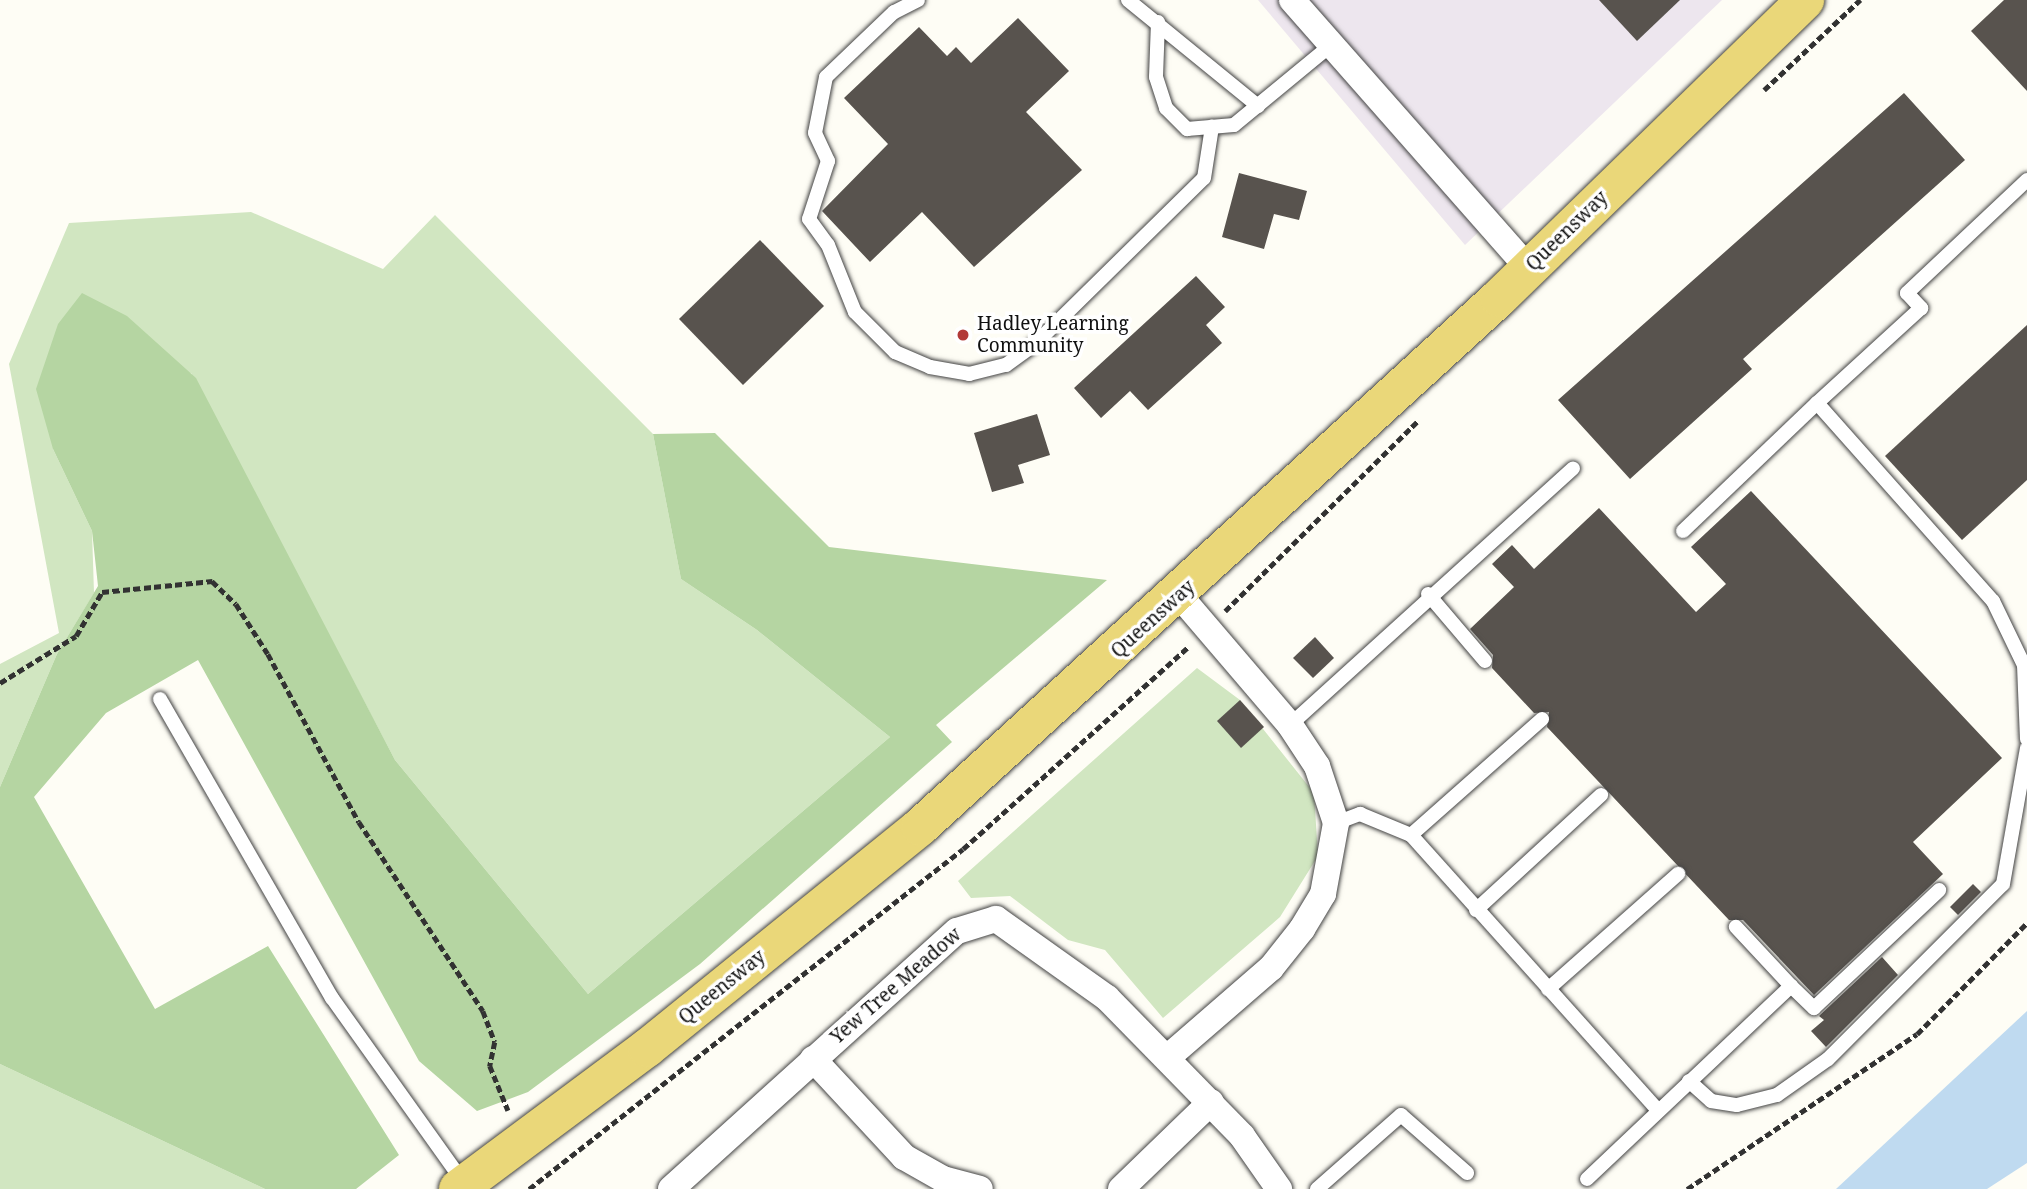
<!DOCTYPE html>
<html>
<head>
<meta charset="utf-8">
<style>
  body { margin:0 }
  #map { position:relative; width:2027px; height:1189px; overflow:hidden; background:#fefdf5; font-family:"Noto Serif",serif }
  div>[style] { position:absolute }
  .industrial>* { inset:0; background:#ede6ee }
  .green>* { inset:0; background:#d1e6c1 }
  .forest>* { inset:0; background:#b5d5a2 }
  .water>* { inset:0; background:#bfdaf0 }
  .building>* { inset:0; background:#58534e }
  .path>* { height:4.5px; margin-top:-2.25px; transform-origin:0; background:repeating-linear-gradient(90deg,#323232 0 7px,transparent 0 10.5px) }
  .roads { filter:drop-shadow(0 0 2px #434343) drop-shadow(0 0 2px #434343) }
  .lane>* { height:14px; margin:-7px; padding:0 7px; transform-origin:7px; border-radius:7px; background:#fff }
  .street>* { height:26px; margin:-13px; padding:0 13px; transform-origin:13px; border-radius:13px; background:#fff }
  .primary>* { height:38px; margin:-19px; padding:0 19px; transform-origin:19px; border-radius:19px; background:#ead779 }
  .dots>* { width:19px; height:19px; translate:-50% -50%; box-sizing:border-box; border:4px solid #fff; border-radius:50% }
  span { translate:-50% -50%; white-space:nowrap; text-align:center; line-height:1.15; -webkit-text-stroke:7px #fff; paint-order:stroke }
  .street-label { font-size:19px; color:#101010 }
  .poi-label { font-size:19px; color:#101010 }
  .left { translate:0 -50%; text-align:left }
</style>
</head>
<body>
<div id="map">
  <div class="industrial">
    <div style="clip-path:polygon(1258px 0,1722px 0,1465px 245px)"></div>
  </div>
  <div class="green">
    <div style="clip-path:polygon(251px 212px,383px 269px,435px 215px,653px 434px,681px 579px,757px 630px,890px 737px,588px 994px,395px 760px,191px 373px,53px 449px,92px 531px,94px 593px,57px 654px,0 787px,0 664px,59px 633px,9px 364px,69px 223px)"></div>
    <div style="clip-path:polygon(1197px 668px,1240px 700px,1314px 793px,1318px 856px,1280px 917px,1163px 1018px,1105px 950px,1068px 940px,1010px 896px,971px 898px,958px 881px)"></div>
    <div style="clip-path:polygon(0 1064px,265px 1189px,0 1189px)"></div>
  </div>
  <div class="forest">
    <div style="clip-path:polygon(82px 293px,127px 316px,196px 378px,395px 760px,588px 994px,890px 737px,757px 630px,681px 579px,653px 434px,715px 433px,829px 547px,1107px 580px,936px 725px,952px 742px,700px 964px,528px 1092px,477px 1111px,419px 1061px,198px 660px,106px 713px,34px 797px,155px 1009px,268px 946px,399px 1155px,356px 1189px,265px 1189px,0 1064px,0 787px,57px 654px,98px 586px,92px 531px,53px 449px,36px 389px,58px 324px)"></div>
  </div>
  <div class="water">
    <div style="clip-path:polygon(2027px 1011px,2027px 1163px,1987px 1189px,1836px 1189px)"></div>
  </div>
  <div class="building">
    <div style="clip-path:polygon(1599px 0,1680px 0,1637px 41px)"></div>
    <div style="clip-path:polygon(2004px 0,2027px 0,2027px 91px,1971px 31px)"></div>
    <div style="clip-path:polygon(1018px 18px,1069px 71px,1026px 112px,1082px 170px,974px 267px,922px 212px,870px 262px,822px 211px,888px 144px,844px 98px,919px 27px,947px 56px,956px 47px,971px 63px)"></div>
    <div style="clip-path:polygon(1904px 93px,1965px 160px,1743px 359px,1752px 369px,1630px 479px,1558px 400px)"></div>
    <div style="clip-path:polygon(1239px 173px,1307px 191px,1299px 220px,1274px 214px,1264px 249px,1222px 237px)"></div>
    <div style="clip-path:polygon(760px 240px,824px 306px,743px 385px,679px 319px)"></div>
    <div style="clip-path:polygon(1196px 276px,1225px 307px,1206px 325px,1222px 343px,1148px 410px,1130px 391px,1101px 418px,1074px 388px)"></div>
    <div style="clip-path:polygon(2027px 325px,2027px 480px,1962px 540px,1885px 456px)"></div>
    <div style="clip-path:polygon(1037px 414px,1050px 455px,1018px 465px,1024px 483px,992px 492px,974px 433px)"></div>
    <div style="clip-path:polygon(1751px 491px,2002px 758px,1913px 842px,1943px 874px,1814px 995px,1743px 920px,1729px 920px,1547px 727px,1549px 712px,1534px 713px,1492px 668px,1493px 655px,1470px 629px,1514px 587px,1492px 564px,1512px 545px,1534px 569px,1599px 508px,1696px 612px,1726px 584px,1691px 547px)"></div>
    <div style="clip-path:polygon(1315px 637px,1334px 658px,1313px 678px,1293px 658px)"></div>
    <div style="clip-path:polygon(1240px 700px,1264px 727px,1241px 748px,1217px 721px)"></div>
    <div style="clip-path:polygon(1973px 884px,1981px 892px,1958px 915px,1950px 907px)"></div>
    <div style="clip-path:polygon(1882px 957px,1898px 975px,1826px 1047px,1811px 1031px,1824px 1020px,1819px 1016px)"></div>
  </div>
  <div class="path">
    <div style="left:1764px;top:90px;width:132px;rotate:-43.2deg"></div>
    <div style="left:1225px;top:611px;width:272px;rotate:-44.6deg"></div>
    <div style="left:0;top:683px;width:89px;rotate:-31.7deg"></div>
    <div style="left:76px;top:636px;width:51px;rotate:-59.4deg"></div>
    <div style="left:102px;top:592px;width:111px;rotate:-5.7deg"></div>
    <div style="left:212px;top:581px;width:33px;rotate:44deg"></div>
    <div style="left:236px;top:604px;width:59px;rotate:57.4deg"></div>
    <div style="left:268px;top:654px;width:191px;rotate:61.6deg"></div>
    <div style="left:359px;top:822px;width:226px;rotate:56.7deg"></div>
    <div style="left:483px;top:1011px;width:33px;rotate:69deg"></div>
    <div style="left:495px;top:1042px;width:25px;rotate:102deg"></div>
    <div style="left:490px;top:1066px;width:48px;rotate:67.8deg"></div>
    <div style="left:529px;top:1189px;width:551px;rotate:-38.08deg"></div>
    <div style="left:963px;top:849px;width:304px;rotate:-41.9deg"></div>
    <div style="left:1687px;top:1189px;width:277px;rotate:-34deg"></div>
    <div style="left:1917px;top:1034px;width:156px;rotate:-45.3deg"></div>
  </div>
  <div class="roads">
    <div class="lane">
      <div style="left:918px;top:0;width:27px;rotate:153deg"></div>
      <div style="left:894px;top:12px;width:94px;rotate:136.3deg"></div>
      <div style="left:826px;top:77px;width:57px;rotate:101.1deg"></div>
      <div style="left:815px;top:133px;width:31px;rotate:65deg"></div>
      <div style="left:828px;top:161px;width:61px;rotate:108.1deg"></div>
      <div style="left:809px;top:219px;width:32px;rotate:54deg"></div>
      <div style="left:828px;top:245px;width:72px;rotate:68.1deg"></div>
      <div style="left:855px;top:312px;width:57px;rotate:45deg"></div>
      <div style="left:895px;top:352px;width:38px;rotate:23deg"></div>
      <div style="left:930px;top:367px;width:40px;rotate:10deg"></div>
      <div style="left:969px;top:374px;width:38px;rotate:-14deg"></div>
      <div style="left:1006px;top:365px;width:37px;rotate:-36deg"></div>
      <div style="left:1036px;top:343px;width:235px;rotate:-44.5deg"></div>
      <div style="left:1204px;top:178px;width:52px;rotate:-81.1deg"></div>
      <div style="left:1128px;top:0;width:168px;rotate:39.2deg"></div>
      <div style="left:1158px;top:22px;width:55px;rotate:92.1deg"></div>
      <div style="left:1156px;top:77px;width:33px;rotate:72deg"></div>
      <div style="left:1166px;top:108px;width:30px;rotate:45deg"></div>
      <div style="left:1187px;top:129px;width:47px;rotate:-4.9deg"></div>
      <div style="left:1234px;top:125px;width:126px;rotate:-39.5deg"></div>
      <div style="left:2027px;top:180px;width:165px;rotate:136.7deg"></div>
      <div style="left:1907px;top:293px;width:21px;rotate:47deg"></div>
      <div style="left:1921px;top:308px;width:141px;rotate:137.6deg"></div>
      <div style="left:1817px;top:403px;width:265px;rotate:48.4deg"></div>
      <div style="left:1993px;top:601px;width:71px;rotate:64.2deg"></div>
      <div style="left:2024px;top:665px;width:74px;rotate:87.7deg"></div>
      <div style="left:1683px;top:531px;width:185px;rotate:-43.7deg"></div>
      <div style="left:1428px;top:594px;width:88px;rotate:49.6deg"></div>
      <div style="left:160px;top:699px;width:345px;rotate:60.1deg"></div>
      <div style="left:332px;top:998px;width:227px;rotate:54.5deg"></div>
      <div style="left:1290px;top:725px;width:382px;rotate:-42.2deg"></div>
      <div style="left:1336px;top:823px;width:26px;rotate:-21deg"></div>
      <div style="left:1360px;top:814px;width:55px;rotate:22.4deg"></div>
      <div style="left:1411px;top:835px;width:370px;rotate:48.1deg"></div>
      <div style="left:1411px;top:835px;width:175px;rotate:-41.5deg"></div>
      <div style="left:1476px;top:910px;width:170px;rotate:-42.6deg"></div>
      <div style="left:1791px;top:986px;width:32px;rotate:44deg"></div>
      <div style="left:1814px;top:1008px;width:172px;rotate:-43.3deg"></div>
      <div style="left:1548px;top:989px;width:174px;rotate:-41.5deg"></div>
      <div style="left:1689px;top:1081px;width:30px;rotate:42deg"></div>
      <div style="left:1711px;top:1101px;width:26px;rotate:9deg"></div>
      <div style="left:1737px;top:1105px;width:41px;rotate:-14deg"></div>
      <div style="left:1777px;top:1095px;width:62px;rotate:-35.2deg"></div>
      <div style="left:1828px;top:1059px;width:247px;rotate:-45deg"></div>
      <div style="left:2003px;top:884px;width:138px;rotate:-80deg"></div>
      <div style="left:1587px;top:1179px;width:281px;rotate:-43.4deg"></div>
      <div style="left:1791px;top:986px;width:81px;rotate:-133deg"></div>
      <div style="left:1317px;top:1189px;width:112px;rotate:-41.4deg"></div>
      <div style="left:1401px;top:1115px;width:88px;rotate:41.3deg"></div>
    </div>
    <div class="street">
      <div style="left:1292px;top:0;width:359px;rotate:48.6deg"></div>
      <div style="left:1167px;top:1058px;width:138px;rotate:-40.9deg"></div>
      <div style="left:1271px;top:968px;width:50px;rotate:-51.5deg"></div>
      <div style="left:1302px;top:929px;width:41px;rotate:-59deg"></div>
      <div style="left:1323px;top:894px;width:72px;rotate:-79.6deg"></div>
      <div style="left:1336px;top:823px;width:60px;rotate:-108.4deg"></div>
      <div style="left:1317px;top:766px;width:49px;rotate:-123.4deg"></div>
      <div style="left:1290px;top:725px;width:171px;rotate:-130.5deg"></div>
      <div style="left:813px;top:1059px;width:134px;rotate:47.1deg"></div>
      <div style="left:904px;top:1157px;width:45px;rotate:29.4deg"></div>
      <div style="left:943px;top:1179px;width:38px;rotate:15deg"></div>
      <div style="left:671px;top:1189px;width:385px;rotate:-42.1deg"></div>
      <div style="left:957px;top:931px;width:41px;rotate:-17.1deg"></div>
      <div style="left:996px;top:919px;width:136px;rotate:35.4deg"></div>
      <div style="left:1107px;top:998px;width:193px;rotate:45.6deg"></div>
      <div style="left:1242px;top:1136px;width:65px;rotate:55.1deg"></div>
      <div style="left:1121px;top:1189px;width:125px;rotate:-44deg"></div>
    </div>
    <div class="primary">
      <div style="left:458px;top:1189px;width:236px;rotate:-36.7deg"></div>
      <div style="left:647px;top:1048px;width:351px;rotate:-39deg"></div>
      <div style="left:920px;top:827px;width:784px;rotate:-42.42deg"></div>
      <div style="left:1499px;top:298px;width:427px;rotate:-44.2deg"></div>
    </div>
  </div>
  <div class="dots">
    <div style="left:963px;top:335px;background:#b23a37"></div>
  </div>
  <div class="street-label">
    <span style="left:1567px;top:231px;rotate:-44deg">Queensway</span>
    <span style="left:1153px;top:619px;rotate:-42deg">Queensway</span>
    <span style="left:896px;top:986px;rotate:-41deg">Yew Tree Meadow</span>
    <span style="left:722px;top:987px;rotate:-39deg">Queensway</span>
  </div>
  <div class="poi-label">
    <span class="left" style="left:977px;top:335px">Hadley Learning<br>Community</span>
  </div>
</div>
</body>
</html>
